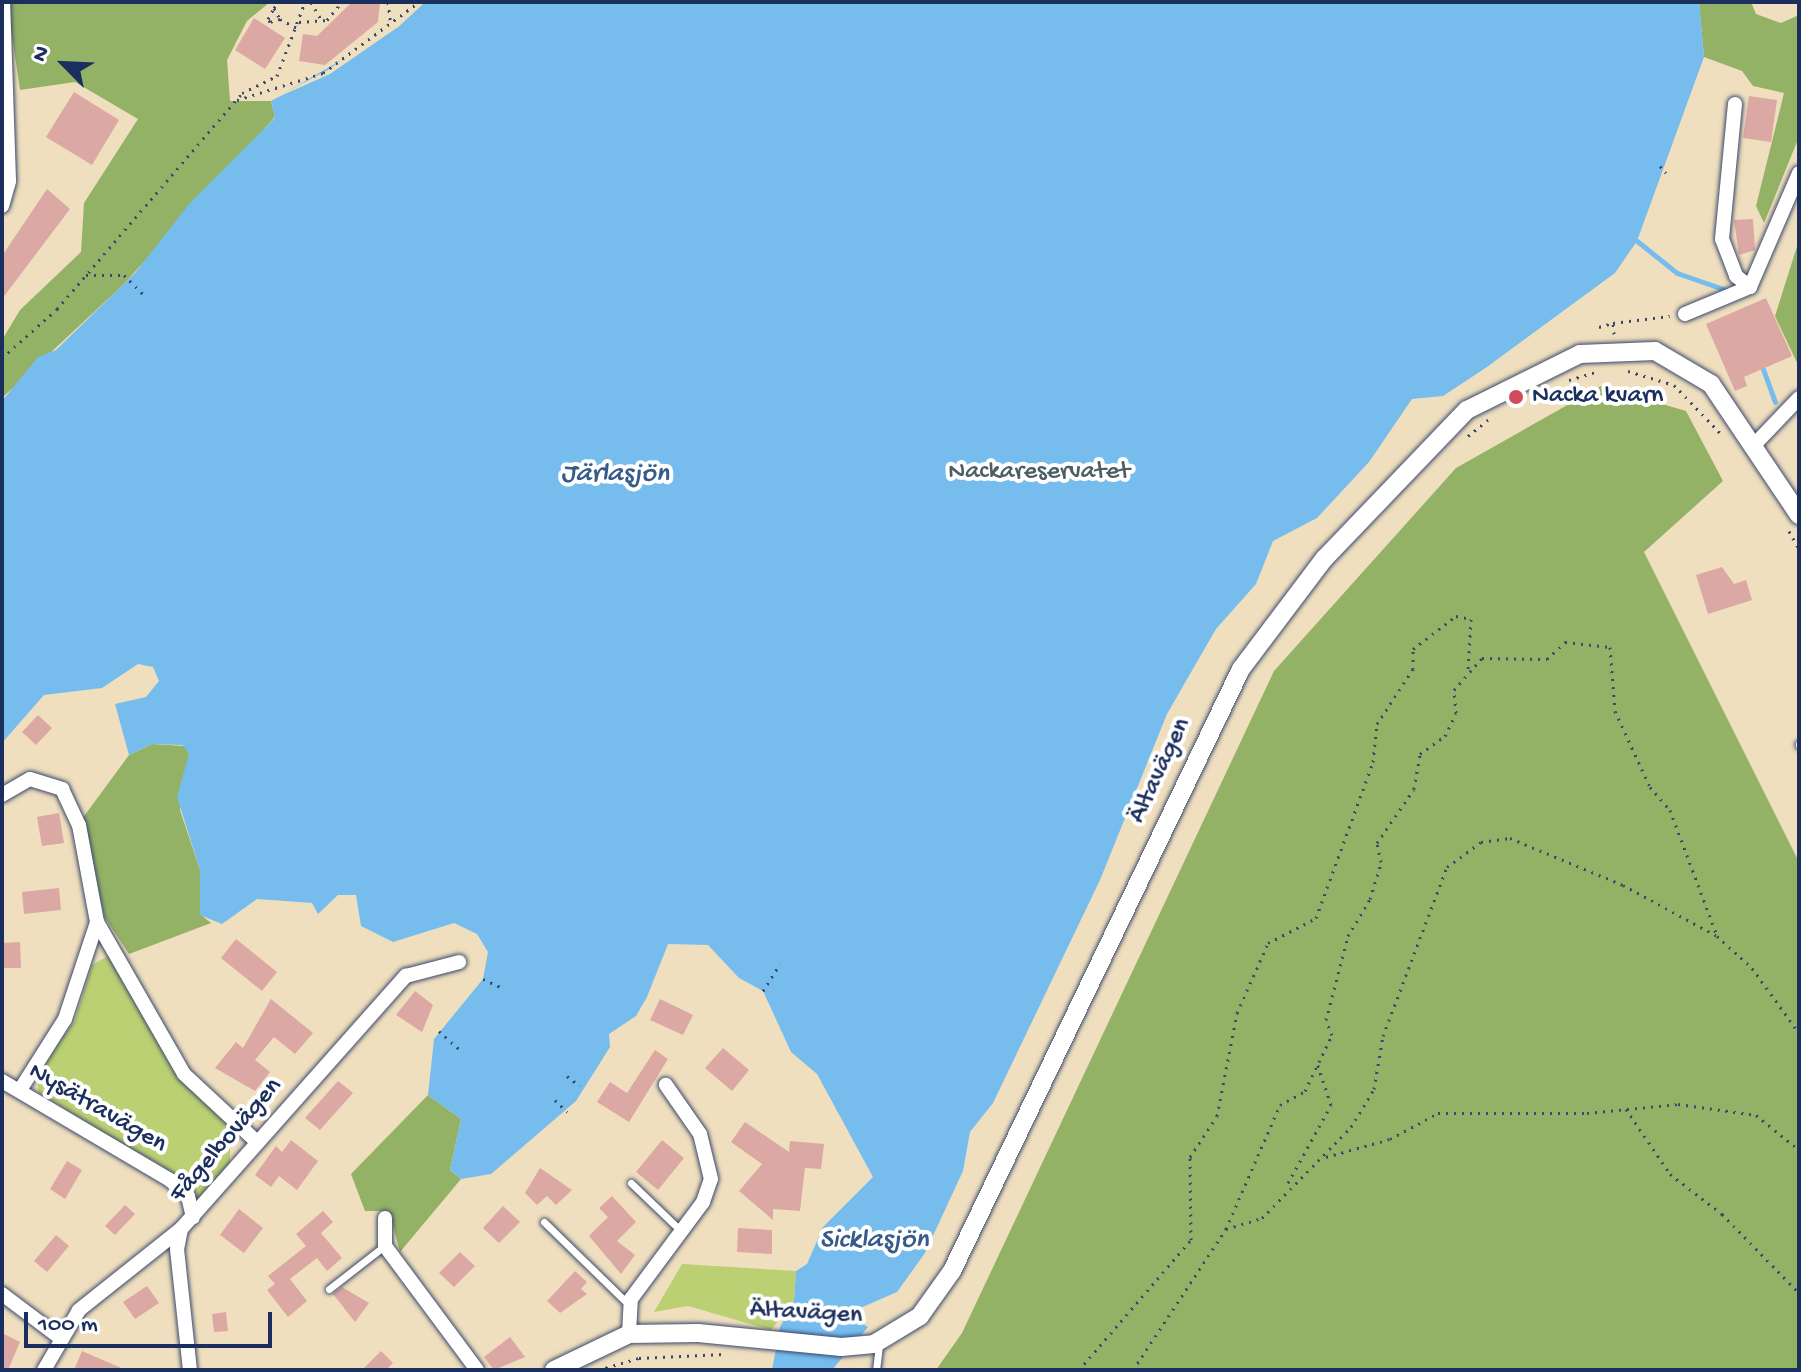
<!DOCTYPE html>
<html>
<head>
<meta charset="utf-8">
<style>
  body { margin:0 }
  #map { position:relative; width:1801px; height:1372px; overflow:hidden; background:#efdfbe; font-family:"Gochi Hand",sans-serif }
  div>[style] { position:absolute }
  .green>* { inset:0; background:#bbd073 }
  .forest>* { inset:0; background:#94b265 }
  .water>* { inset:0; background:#76bdee }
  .pier>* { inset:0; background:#efdfbe }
  .stream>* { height:5px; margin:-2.5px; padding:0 2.5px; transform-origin:2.5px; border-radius:2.5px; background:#76bdee }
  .building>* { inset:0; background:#dca8a4 }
  .path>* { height:3px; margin-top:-1.5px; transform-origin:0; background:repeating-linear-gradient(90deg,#3b496c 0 2px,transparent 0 8px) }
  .roads { filter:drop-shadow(0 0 2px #3b496c) drop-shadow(0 0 2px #3b496c) }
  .lane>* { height:7px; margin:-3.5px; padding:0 3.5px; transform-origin:3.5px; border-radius:3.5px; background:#fff }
  .street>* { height:14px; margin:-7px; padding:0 7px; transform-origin:7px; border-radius:7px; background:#fff }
  .secondary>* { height:18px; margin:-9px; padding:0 9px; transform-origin:9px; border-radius:9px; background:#fff }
  .dots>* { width:22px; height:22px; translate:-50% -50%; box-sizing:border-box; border:4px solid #fff; border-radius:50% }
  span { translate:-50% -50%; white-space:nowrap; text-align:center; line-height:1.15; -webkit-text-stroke:8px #fff; paint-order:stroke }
  .poi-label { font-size:26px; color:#1b2f5e }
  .left { translate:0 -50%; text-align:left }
  .park-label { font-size:26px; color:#4b5f64 }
  .street-label { font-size:26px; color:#1b2f5e }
  .water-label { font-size:28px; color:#365a89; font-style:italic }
  .frame { position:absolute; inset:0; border:4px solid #1b2f5e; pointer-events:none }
  .north { position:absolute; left:24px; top:24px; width:80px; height:80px; -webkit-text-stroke:6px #fff; paint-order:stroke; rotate:294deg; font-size:22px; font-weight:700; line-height:32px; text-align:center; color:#1b2f5e }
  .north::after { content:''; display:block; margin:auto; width:28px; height:36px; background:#1b2f5e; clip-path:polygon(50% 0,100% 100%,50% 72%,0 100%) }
  .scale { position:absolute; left:24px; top:1312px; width:248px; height:36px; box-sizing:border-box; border:4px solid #1b2f5e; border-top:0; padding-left:10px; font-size:24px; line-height:28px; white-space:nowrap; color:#1b2f5e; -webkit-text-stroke:6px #fff; paint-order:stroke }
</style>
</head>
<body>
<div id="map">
  <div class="green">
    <div style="clip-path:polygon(112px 954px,230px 1127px,230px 1164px,199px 1201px,167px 1172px,38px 1092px,38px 1071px,75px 1020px,92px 965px)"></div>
    <div style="clip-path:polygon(682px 1264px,796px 1271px,794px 1301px,771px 1330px,688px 1306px,654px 1312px)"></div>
  </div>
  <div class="forest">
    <div style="clip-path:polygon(7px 2px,270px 2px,247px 21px,227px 60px,230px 101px,271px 101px,275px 117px,123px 285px,2px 398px,2px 340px,20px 310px,81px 252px,84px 203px,138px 119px,75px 82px,20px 90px)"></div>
    <div style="clip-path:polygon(1699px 2px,1751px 2px,1756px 14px,1781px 23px,1799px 15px,1799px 137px,1764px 223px,1756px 206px,1784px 93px,1753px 86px,1742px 71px,1704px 57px)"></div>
    <div style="clip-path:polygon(1799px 240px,1799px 367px,1775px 316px)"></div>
    <div style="clip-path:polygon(1601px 386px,1686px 411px,1723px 481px,1644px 552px,1799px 862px,1799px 1370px,936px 1370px,962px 1333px,1274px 671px,1456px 468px)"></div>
    <div style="clip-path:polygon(152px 744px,185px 746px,189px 754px,180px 810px,200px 870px,200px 914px,211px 923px,129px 954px,104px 916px,82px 819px,129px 755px)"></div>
    <div style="clip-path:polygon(428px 1095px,461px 1119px,450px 1170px,461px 1179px,400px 1252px,389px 1211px,365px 1211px,351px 1174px)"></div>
  </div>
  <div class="water">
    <div style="clip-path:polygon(425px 2px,1699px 2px,1704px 57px,1637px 241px,1615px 273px,1487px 367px,1443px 396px,1412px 399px,1369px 462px,1317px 518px,1273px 541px,1256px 584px,1216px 629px,1167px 714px,1100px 880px,993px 1103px,970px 1132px,963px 1171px,925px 1253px,897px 1292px,858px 1309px,855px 1319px,868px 1327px,832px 1370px,772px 1370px,780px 1327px,794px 1301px,796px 1271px,807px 1264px,823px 1227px,873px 1177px,817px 1074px,791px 1052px,763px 991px,739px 978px,708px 945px,668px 944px,647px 997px,636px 1016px,609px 1034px,610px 1047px,576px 1101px,491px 1174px,461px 1179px,450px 1170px,461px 1119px,428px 1095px,434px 1039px,483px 979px,488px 952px,477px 934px,454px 923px,393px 942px,361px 926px,356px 895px,338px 895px,318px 914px,312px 903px,257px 899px,222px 924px,200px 915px,200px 870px,177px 797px,189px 754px,183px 745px,152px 744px,129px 755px,115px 704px,146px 697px,159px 681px,153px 667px,138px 664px,102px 688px,44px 695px,2px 743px,2px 401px,38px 357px,56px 350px,135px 273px,190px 203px,275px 118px,271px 101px,398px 27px)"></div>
  </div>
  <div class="pier">
    <div style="clip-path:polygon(419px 2px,425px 2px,398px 27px,330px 74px,267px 102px,328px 70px)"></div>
  </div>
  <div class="stream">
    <div style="left:1637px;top:241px;width:51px;rotate:38.7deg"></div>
    <div style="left:1677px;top:273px;width:55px;rotate:19.1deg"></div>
    <div style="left:1763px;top:369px;width:35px;rotate:70deg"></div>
  </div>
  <div class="building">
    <div style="clip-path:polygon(352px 2px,380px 2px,378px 22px,325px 65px,299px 61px,303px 34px,317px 36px)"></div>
    <div style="clip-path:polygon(254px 18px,285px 38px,265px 69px,235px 50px)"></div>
    <div style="clip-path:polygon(74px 92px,119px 120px,92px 165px,46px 137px)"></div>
    <div style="clip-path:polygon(1749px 96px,1777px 100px,1771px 142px,1743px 138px)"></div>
    <div style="clip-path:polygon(47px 189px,70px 209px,2px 299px,2px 256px)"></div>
    <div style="clip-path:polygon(1753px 219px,1755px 250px,1739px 255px,1734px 220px)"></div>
    <div style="clip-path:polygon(1766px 298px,1792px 356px,1744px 377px,1747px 386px,1735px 391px,1706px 324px)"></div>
    <div style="clip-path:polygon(1722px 567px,1734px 584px,1746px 580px,1752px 600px,1708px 614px,1696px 575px)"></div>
    <div style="clip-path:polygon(38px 715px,52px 728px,36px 745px,22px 732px)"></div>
    <div style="clip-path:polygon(59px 813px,64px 843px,42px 846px,37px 817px)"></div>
    <div style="clip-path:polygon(59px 888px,61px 910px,24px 914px,22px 892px)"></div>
    <div style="clip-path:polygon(236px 939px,277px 972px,262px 991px,221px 958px)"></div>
    <div style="clip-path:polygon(20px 942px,21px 968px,2px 968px,2px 943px)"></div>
    <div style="clip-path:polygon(415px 991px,433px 1005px,422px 1032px,396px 1015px)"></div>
    <div style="clip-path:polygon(271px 999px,313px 1033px,295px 1054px,274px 1037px,255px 1060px,270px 1072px,255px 1091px,215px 1068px,236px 1042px,243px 1048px)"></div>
    <div style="clip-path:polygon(660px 999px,693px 1015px,683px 1035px,650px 1020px)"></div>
    <div style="clip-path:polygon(723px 1048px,749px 1070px,732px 1091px,705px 1068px)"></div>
    <div style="clip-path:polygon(655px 1050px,668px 1059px,629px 1122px,597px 1102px,610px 1082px,627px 1093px)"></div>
    <div style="clip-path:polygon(338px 1081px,353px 1093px,320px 1130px,305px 1118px)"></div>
    <div style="clip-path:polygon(745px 1122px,789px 1152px,790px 1141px,824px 1144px,821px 1169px,805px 1168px,800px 1211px,773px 1209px,773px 1220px,739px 1191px,762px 1164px,731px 1142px)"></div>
    <div style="clip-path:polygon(291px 1140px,318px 1161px,297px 1190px,279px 1176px,271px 1187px,255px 1175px,276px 1146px,282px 1152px)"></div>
    <div style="clip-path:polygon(662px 1140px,684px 1158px,658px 1190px,636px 1172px)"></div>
    <div style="clip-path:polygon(67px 1161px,82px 1170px,65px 1199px,50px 1189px)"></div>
    <div style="clip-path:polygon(540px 1168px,572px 1190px,556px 1205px,547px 1196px,537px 1205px,525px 1193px)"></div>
    <div style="clip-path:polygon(612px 1196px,636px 1222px,617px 1241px,635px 1255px,621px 1274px,589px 1236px,608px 1217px,599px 1208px)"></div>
    <div style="clip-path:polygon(125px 1205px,135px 1214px,115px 1235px,105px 1226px)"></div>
    <div style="clip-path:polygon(503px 1206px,520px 1222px,499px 1243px,483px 1228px)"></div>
    <div style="clip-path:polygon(239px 1209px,263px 1228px,244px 1253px,220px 1235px)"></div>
    <div style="clip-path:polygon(323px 1211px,333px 1222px,321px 1233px,342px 1258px,327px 1271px,317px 1258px,290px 1279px,307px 1301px,288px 1317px,267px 1290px,275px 1284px,268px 1276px,306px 1246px,296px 1234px)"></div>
    <div style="clip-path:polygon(738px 1228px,772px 1230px,772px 1254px,737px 1252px)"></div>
    <div style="clip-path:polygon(56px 1235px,69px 1246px,47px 1272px,34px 1261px)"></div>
    <div style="clip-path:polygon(460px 1252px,475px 1266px,454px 1287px,439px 1273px)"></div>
    <div style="clip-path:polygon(575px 1271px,587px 1282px,581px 1289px,587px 1294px,560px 1313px,547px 1301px)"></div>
    <div style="clip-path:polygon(147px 1286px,159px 1303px,135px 1319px,123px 1302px)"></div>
    <div style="clip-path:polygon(342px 1287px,369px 1303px,355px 1322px,333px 1294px)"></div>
    <div style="clip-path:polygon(226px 1312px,228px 1331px,214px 1332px,212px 1314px)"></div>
    <div style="clip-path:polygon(2px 1333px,20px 1342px,8px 1370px,2px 1370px)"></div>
    <div style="clip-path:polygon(510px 1337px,525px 1357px,494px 1370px,484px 1357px)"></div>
    <div style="clip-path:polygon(82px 1351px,126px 1370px,74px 1370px)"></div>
    <div style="clip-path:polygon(381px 1351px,393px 1363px,386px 1370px,362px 1370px)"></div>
  </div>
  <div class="path">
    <div style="left:311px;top:2px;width:22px;rotate:60deg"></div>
    <div style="left:388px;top:2px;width:23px;rotate:83deg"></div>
    <div style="left:274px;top:8px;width:13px;rotate:61deg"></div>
    <div style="left:280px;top:19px;width:10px;rotate:163deg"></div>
    <div style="left:270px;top:22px;width:4px;rotate:-124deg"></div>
    <div style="left:268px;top:19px;width:13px;rotate:-61deg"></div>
    <div style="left:274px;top:8px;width:7px;rotate:-56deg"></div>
    <div style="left:280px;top:19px;width:19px;rotate:28deg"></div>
    <div style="left:299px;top:22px;width:28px;rotate:-4deg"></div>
    <div style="left:327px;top:20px;width:23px;rotate:-50deg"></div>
    <div style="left:237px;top:100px;width:90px;rotate:-17.4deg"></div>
    <div style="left:323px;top:73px;width:119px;rotate:-36.5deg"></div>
    <div style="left:1660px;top:166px;width:9px;rotate:49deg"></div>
    <div style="left:86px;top:275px;width:38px"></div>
    <div style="left:124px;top:275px;width:27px;rotate:45deg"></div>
    <div style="left:1599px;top:327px;width:15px;rotate:-16deg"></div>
    <div style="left:1614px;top:334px;width:11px;rotate:-95deg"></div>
    <div style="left:1613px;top:323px;width:57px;rotate:-7deg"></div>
    <div style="left:2px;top:358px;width:74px;rotate:-41.7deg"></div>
    <div style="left:57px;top:309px;width:284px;rotate:-49.4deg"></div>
    <div style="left:242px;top:93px;width:39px;rotate:-26deg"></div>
    <div style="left:277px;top:76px;width:79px;rotate:-69.3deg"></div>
    <div style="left:1628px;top:371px;width:48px;rotate:16.9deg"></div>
    <div style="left:1674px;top:385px;width:71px;rotate:46.1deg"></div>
    <div style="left:1569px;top:380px;width:28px;rotate:-17deg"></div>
    <div style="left:1468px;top:436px;width:26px;rotate:-39deg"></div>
    <div style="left:1789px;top:531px;width:21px;rotate:61deg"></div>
    <div style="left:483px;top:979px;width:23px;rotate:25deg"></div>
    <div style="left:763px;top:991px;width:32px;rotate:-58deg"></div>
    <div style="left:439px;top:1031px;width:28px;rotate:42deg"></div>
    <div style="left:567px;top:1076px;width:16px;rotate:38deg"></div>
    <div style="left:555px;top:1100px;width:17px;rotate:45deg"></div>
    <div style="left:1626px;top:1109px;width:78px;rotate:55.9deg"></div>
    <div style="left:1670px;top:1174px;width:66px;rotate:37.6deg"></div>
    <div style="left:1722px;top:1214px;width:110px;rotate:45.7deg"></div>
    <div style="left:1326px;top:1157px;width:66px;rotate:-15.7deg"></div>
    <div style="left:1390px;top:1139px;width:55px;rotate:-28.4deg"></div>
    <div style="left:1438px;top:1113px;width:149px"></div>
    <div style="left:1587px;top:1113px;width:91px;rotate:-5.6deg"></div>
    <div style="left:1678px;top:1104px;width:79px;rotate:8deg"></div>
    <div style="left:1756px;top:1115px;width:55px;rotate:39.1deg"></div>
    <div style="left:1288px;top:1183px;width:89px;rotate:-61.1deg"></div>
    <div style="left:1331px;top:1105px;width:44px;rotate:-108.4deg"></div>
    <div style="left:1226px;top:1229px;width:38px;rotate:-17deg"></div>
    <div style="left:1262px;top:1218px;width:127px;rotate:-45.6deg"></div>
    <div style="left:1351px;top:1127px;width:44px;rotate:-58.8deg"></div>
    <div style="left:1374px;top:1089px;width:54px;rotate:-80.4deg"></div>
    <div style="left:1383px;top:1036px;width:181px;rotate:-69.3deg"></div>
    <div style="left:1447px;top:867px;width:42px;rotate:-36.3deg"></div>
    <div style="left:1481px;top:842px;width:29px;rotate:-8deg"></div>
    <div style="left:1510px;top:838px;width:122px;rotate:22.6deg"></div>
    <div style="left:1623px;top:885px;width:107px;rotate:28.5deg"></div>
    <div style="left:1717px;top:936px;width:47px;rotate:42.4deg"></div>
    <div style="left:1752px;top:968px;width:80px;rotate:54.1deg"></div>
    <div style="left:598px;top:1370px;width:43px;rotate:-16.3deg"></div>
    <div style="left:639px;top:1358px;width:85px;rotate:-2.7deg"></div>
    <div style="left:1079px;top:1370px;width:172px;rotate:-49.3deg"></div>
    <div style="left:1191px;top:1240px;width:83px;rotate:-90.7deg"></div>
    <div style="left:1190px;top:1157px;width:49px;rotate:-56.6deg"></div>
    <div style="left:1217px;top:1116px;width:105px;rotate:-79deg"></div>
    <div style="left:1237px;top:1013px;width:77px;rotate:-66.1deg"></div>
    <div style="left:1268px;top:943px;width:54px;rotate:-27.5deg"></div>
    <div style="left:1316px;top:918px;width:166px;rotate:-69.9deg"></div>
    <div style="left:1373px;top:762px;width:38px;rotate:-84deg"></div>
    <div style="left:1377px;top:724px;width:66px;rotate:-56.8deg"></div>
    <div style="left:1413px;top:669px;width:20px;rotate:-90deg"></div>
    <div style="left:1413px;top:649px;width:54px;rotate:-37.5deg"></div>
    <div style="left:1456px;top:616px;width:15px;rotate:11deg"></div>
    <div style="left:1471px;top:619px;width:52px;rotate:93.3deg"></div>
    <div style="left:1133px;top:1370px;width:169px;rotate:-56.6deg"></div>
    <div style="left:1226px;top:1229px;width:135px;rotate:-66.5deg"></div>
    <div style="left:1280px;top:1105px;width:29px;rotate:-29deg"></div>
    <div style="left:1305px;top:1091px;width:62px;rotate:-64.3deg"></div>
    <div style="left:1332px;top:1035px;width:16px;rotate:-112deg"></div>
    <div style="left:1326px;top:1020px;width:87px;rotate:-75.3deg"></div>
    <div style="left:1348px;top:936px;width:43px;rotate:-59.3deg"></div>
    <div style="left:1370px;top:899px;width:39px;rotate:-73deg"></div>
    <div style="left:1381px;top:862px;width:19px;rotate:-102deg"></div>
    <div style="left:1377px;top:843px;width:65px;rotate:-55.6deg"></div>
    <div style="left:1414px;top:789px;width:36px;rotate:-80deg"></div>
    <div style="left:1420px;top:754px;width:31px;rotate:-36deg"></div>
    <div style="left:1445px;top:736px;width:25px;rotate:-64deg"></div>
    <div style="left:1456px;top:713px;width:23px;rotate:-95deg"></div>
    <div style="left:1454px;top:690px;width:43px;rotate:-48.8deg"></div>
    <div style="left:1482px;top:658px;width:65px;rotate:0.9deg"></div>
    <div style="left:1547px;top:659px;width:25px;rotate:-43deg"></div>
    <div style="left:1565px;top:642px;width:45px;rotate:6.3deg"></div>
    <div style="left:1610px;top:647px;width:64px;rotate:85.5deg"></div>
    <div style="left:1615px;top:711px;width:84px;rotate:65.3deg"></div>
    <div style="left:1650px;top:787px;width:30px;rotate:49deg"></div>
    <div style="left:1670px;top:810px;width:134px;rotate:69.5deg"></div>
  </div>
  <div class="roads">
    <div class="lane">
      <div style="left:1799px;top:744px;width:1px;rotate:90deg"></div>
      <div style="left:631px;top:1183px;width:69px;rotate:43.8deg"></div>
      <div style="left:544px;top:1222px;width:119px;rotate:44.3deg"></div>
      <div style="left:329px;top:1289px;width:70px;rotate:-38deg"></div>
      <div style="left:876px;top:1370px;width:26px;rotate:-83deg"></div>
    </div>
    <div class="street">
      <div style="left:1735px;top:104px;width:136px;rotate:95.5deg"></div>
      <div style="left:1722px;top:239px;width:40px;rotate:69deg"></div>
      <div style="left:1736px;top:276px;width:18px;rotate:38deg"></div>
      <div style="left:2px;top:206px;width:26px;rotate:-74deg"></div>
      <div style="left:9px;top:181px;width:179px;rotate:-91.9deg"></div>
      <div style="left:1685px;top:314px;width:70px;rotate:-22.6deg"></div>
      <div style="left:1750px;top:287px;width:124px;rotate:-66.7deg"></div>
      <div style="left:1756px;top:443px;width:62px;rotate:-46.3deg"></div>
      <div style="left:2px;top:795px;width:32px;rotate:-30deg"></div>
      <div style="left:30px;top:779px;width:34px;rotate:17deg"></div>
      <div style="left:62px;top:789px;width:40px;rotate:65deg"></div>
      <div style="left:79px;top:825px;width:99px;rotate:79.5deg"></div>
      <div style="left:2px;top:1081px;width:195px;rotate:30.5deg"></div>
      <div style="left:170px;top:1180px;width:24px;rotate:42deg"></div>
      <div style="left:188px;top:1196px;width:22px;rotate:77deg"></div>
      <div style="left:20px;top:1090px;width:84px;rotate:-57.6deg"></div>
      <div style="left:65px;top:1019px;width:102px;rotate:-71.7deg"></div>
      <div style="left:97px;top:922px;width:175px;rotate:60.2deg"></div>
      <div style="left:184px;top:1074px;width:100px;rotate:43deg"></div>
      <div style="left:385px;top:1218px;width:28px;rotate:90deg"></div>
      <div style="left:385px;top:1246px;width:154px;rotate:53.4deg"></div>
      <div style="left:181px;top:1229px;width:20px;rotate:101deg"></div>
      <div style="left:177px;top:1249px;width:122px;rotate:83.9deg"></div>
      <div style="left:2px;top:1294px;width:71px;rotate:37deg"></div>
      <div style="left:629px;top:1334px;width:35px;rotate:-87deg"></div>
      <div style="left:631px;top:1299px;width:121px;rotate:-53.4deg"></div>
      <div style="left:703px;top:1202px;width:24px;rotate:-71deg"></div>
      <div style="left:711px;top:1179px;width:46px;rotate:-103.7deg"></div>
      <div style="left:700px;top:1134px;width:60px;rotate:-124.8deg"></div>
      <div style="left:44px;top:1370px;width:69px;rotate:-59.7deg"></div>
      <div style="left:79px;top:1310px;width:130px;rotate:-38.5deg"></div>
      <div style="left:181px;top:1229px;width:339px;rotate:-48.4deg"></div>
      <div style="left:406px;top:976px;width:55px;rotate:-14.8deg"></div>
    </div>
    <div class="secondary">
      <div style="left:554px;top:1370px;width:83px;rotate:-25.6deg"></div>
      <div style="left:629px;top:1334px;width:69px;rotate:-0.8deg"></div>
      <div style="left:698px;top:1333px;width:144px;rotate:5.6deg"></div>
      <div style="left:841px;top:1347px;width:33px;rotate:-5deg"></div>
      <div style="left:874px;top:1344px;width:54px;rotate:-31.3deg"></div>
      <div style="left:920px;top:1316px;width:55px;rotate:-54.6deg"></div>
      <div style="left:952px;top:1271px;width:668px;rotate:-64.36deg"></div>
      <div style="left:1241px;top:669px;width:138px;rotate:-53deg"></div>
      <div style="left:1324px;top:559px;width:207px;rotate:-46.2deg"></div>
      <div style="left:1467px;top:410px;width:126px;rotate:-26.4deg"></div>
      <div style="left:1580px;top:354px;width:75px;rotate:-2.3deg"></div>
      <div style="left:1655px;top:351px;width:65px;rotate:30.5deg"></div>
      <div style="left:1711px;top:384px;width:158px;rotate:56.1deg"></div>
    </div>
  </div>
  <div class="dots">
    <div style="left:1516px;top:397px;background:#d1495b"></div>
  </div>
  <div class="poi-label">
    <span class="left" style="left:1532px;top:397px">Nacka kvarn</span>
  </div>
  <div class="park-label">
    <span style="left:1039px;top:473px">Nackareservatet</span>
  </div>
  <div class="street-label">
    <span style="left:1161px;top:771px;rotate:-65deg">Ältavägen</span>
    <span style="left:97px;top:1109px;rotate:30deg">Nysätravägen</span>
    <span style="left:227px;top:1141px;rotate:-49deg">Fågelbovägen</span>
    <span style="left:806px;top:1314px;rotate:3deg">Ältavägen</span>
  </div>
  <div class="water-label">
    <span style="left:615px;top:475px">Järlasjön</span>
    <span style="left:874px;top:1241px">Sicklasjön</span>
  </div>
  <div class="frame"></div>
  <div class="north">N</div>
  <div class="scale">100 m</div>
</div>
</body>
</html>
